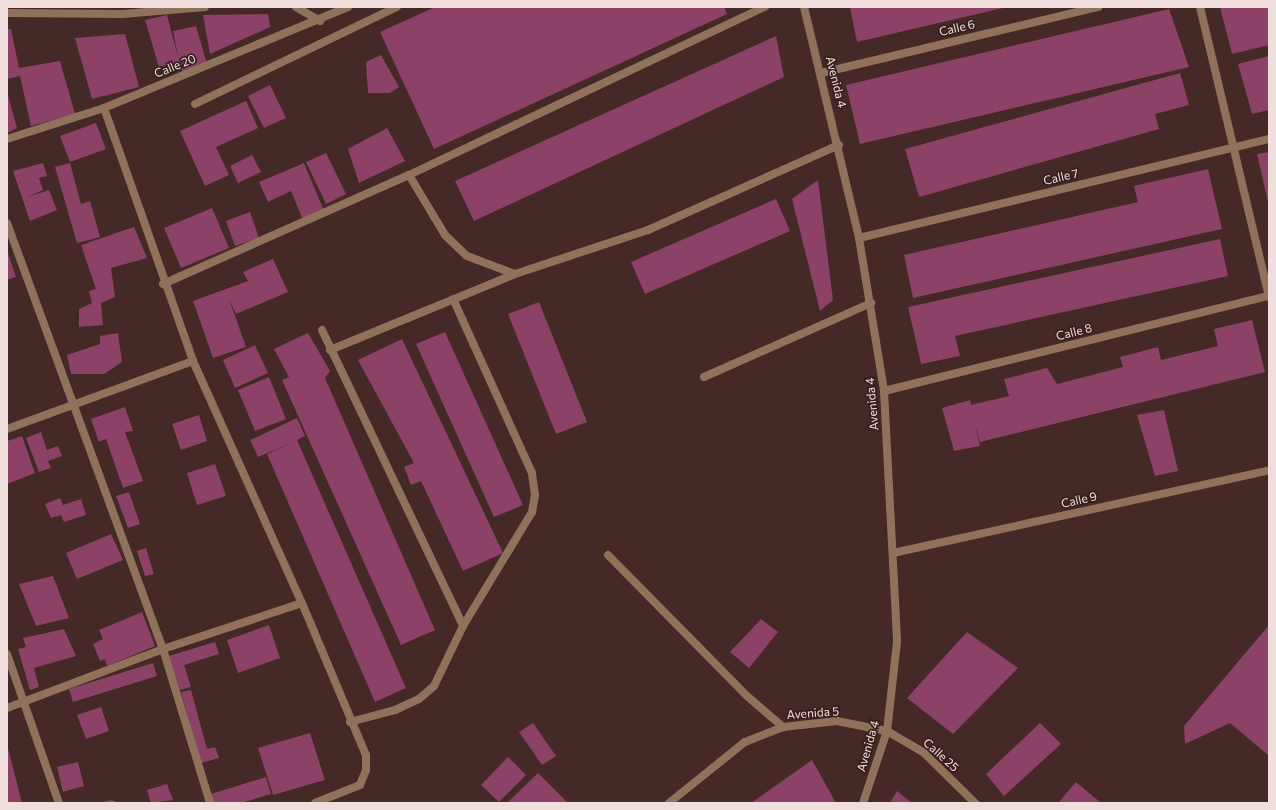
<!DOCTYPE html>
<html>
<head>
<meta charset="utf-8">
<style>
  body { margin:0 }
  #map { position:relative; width:1276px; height:810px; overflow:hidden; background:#442927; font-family:Commissioner,sans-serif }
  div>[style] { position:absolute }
  .building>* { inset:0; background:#8c4166 }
  .minor>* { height:8px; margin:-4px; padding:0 4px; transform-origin:4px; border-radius:4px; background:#90725c }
  .tertiary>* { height:8px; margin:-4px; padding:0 4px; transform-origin:4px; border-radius:4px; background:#90725c }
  span { translate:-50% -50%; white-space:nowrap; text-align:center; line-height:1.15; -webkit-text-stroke:3.5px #391f1d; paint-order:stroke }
  .street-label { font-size:12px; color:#f0dedc }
  .frame { position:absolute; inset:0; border:8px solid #f0dedc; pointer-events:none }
</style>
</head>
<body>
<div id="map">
  <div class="building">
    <div style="clip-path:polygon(435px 7px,724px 7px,727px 14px,434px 149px,380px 32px)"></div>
    <div style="clip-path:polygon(850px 7px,1003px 7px,1003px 8px,857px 42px)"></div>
    <div style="clip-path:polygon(1220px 7px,1269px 7px,1269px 45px,1232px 54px)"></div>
    <div style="clip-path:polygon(1169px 9px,1189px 67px,860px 144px,846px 85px)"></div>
    <div style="clip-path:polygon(268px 14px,270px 27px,210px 54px,203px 15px)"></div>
    <div style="clip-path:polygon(167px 15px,178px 57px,173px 31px,196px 26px,207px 64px,182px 73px,180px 62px,159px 67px,145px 20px)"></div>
    <div style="clip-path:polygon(7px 29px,11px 29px,19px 68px,60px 61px,75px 114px,31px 126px,20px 76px,7px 79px)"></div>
    <div style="clip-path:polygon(125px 34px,139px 87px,92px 99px,75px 38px)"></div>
    <div style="clip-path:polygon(776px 36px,784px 77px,474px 221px,455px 181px)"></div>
    <div style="clip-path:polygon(381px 55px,399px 87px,390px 93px,368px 93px,366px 62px)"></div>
    <div style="clip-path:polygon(1269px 56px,1269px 110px,1252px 114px,1238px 64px)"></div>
    <div style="clip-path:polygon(1180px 73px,1189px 105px,1155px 114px,1159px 129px,919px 197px,905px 149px)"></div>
    <div style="clip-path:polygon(270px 85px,286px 118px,264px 128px,248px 96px)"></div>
    <div style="clip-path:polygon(7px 92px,17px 128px,7px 133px)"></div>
    <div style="clip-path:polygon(246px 101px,258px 128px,216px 147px,229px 175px,205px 186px,180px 131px)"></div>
    <div style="clip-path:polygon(96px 123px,106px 149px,70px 162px,60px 136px)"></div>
    <div style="clip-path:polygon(387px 128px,405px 161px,359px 183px,348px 149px)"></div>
    <div style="clip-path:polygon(1269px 152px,1269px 202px,1268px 202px,1257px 154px)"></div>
    <div style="clip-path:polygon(326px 153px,346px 194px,326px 204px,306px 162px)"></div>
    <div style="clip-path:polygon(252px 155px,261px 172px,238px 183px,230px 166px)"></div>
    <div style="clip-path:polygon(43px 163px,47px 176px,39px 178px,43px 190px,27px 197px,49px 190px,57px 210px,30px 221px,13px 171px)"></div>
    <div style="clip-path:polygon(70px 163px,81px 204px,90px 201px,100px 237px,77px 243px,55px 167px)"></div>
    <div style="clip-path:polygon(304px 163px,324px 211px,303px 220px,291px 191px,268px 202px,259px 182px)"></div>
    <div style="clip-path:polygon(1208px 169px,1222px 229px,913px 298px,904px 255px,1138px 202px,1134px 186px)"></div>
    <div style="clip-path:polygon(818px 180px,833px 300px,820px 311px,792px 199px)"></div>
    <div style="clip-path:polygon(776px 199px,790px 231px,645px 294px,631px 262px)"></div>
    <div style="clip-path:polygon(212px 208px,229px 248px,181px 268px,164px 228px)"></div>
    <div style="clip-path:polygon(250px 212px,259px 238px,235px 246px,226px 221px)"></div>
    <div style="clip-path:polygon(134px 227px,147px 258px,111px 268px,115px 297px,101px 303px,103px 325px,79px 327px,79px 309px,92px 303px,89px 291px,96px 289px,81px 245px)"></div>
    <div style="clip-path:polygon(1220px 239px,1228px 276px,955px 336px,960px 356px,921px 364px,908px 307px)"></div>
    <div style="clip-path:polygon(7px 250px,16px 277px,7px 280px)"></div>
    <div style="clip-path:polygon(273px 259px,288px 292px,236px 314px,229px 299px,246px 347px,213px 358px,193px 301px,248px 281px,243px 272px)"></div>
    <div style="clip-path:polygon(539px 302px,587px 422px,556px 434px,508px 314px)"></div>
    <div style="clip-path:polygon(1252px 320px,1265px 372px,980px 442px,975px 424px,980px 446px,954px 451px,942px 408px,970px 400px,971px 405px,1009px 396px,1004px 379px,1047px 368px,1057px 384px,1123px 367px,1120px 357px,1158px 347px,1161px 360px,1218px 346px,1214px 329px)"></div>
    <div style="clip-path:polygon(445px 332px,523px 505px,494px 517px,416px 344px)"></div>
    <div style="clip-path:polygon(118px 333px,122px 362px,104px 374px,71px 374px,67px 355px,100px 344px,100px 336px)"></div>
    <div style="clip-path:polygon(308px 333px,330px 371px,325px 378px,435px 630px,401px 645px,282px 380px,289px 377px,274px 349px)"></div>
    <div style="clip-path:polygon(402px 339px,503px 553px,463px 571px,421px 481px,411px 485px,404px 467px,414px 463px,358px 360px)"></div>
    <div style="clip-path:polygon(255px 345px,268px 373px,235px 388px,223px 360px)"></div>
    <div style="clip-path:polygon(269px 377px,286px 419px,255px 431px,238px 390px)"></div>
    <div style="clip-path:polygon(125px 407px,133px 431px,125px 432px,143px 481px,123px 488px,106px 439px,99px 442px,91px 419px)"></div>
    <div style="clip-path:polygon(1164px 410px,1178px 471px,1155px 476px,1137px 415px)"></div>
    <div style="clip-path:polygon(199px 415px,207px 441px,181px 450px,172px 424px)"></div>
    <div style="clip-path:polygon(297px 418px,305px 436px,297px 440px,406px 688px,375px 702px,267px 454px,293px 442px,258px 457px,250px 440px)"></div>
    <div style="clip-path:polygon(41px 432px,47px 450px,58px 446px,62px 456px,48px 461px,51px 468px,39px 472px,26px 438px)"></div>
    <div style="clip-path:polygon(22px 436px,35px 473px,7px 484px,7px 441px)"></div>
    <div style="clip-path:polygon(215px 464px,226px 496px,197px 505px,187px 473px)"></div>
    <div style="clip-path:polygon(129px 492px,140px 524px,128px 528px,116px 496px)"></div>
    <div style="clip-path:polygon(60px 498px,63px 505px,81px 499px,86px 515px,64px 522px,61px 515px,51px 518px,45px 504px)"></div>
    <div style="clip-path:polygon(111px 534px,123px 560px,77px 579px,66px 553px)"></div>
    <div style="clip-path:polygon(146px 548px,154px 574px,145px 576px,137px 551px)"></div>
    <div style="clip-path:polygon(53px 576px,69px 618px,36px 626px,19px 584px)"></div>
    <div style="clip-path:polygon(142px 612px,155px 646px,107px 666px,105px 659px,100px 661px,93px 644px,103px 639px,99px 630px)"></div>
    <div style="clip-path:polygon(761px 619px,778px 632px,749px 668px,730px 652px)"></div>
    <div style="clip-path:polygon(269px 625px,280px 658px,238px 673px,227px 640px)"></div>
    <div style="clip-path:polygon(1269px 625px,1269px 756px,1230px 723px,1185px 744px,1184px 726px)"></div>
    <div style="clip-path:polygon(64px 629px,76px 656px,34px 668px,39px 687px,30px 690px,18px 649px,26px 647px,23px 638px)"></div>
    <div style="clip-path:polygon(967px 632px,1018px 668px,953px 734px,907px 698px)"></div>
    <div style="clip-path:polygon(215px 642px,219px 654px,184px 665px,191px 687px,180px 690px,169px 656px)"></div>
    <div style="clip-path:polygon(153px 663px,157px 676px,73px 702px,69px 689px)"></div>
    <div style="clip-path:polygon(191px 690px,207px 749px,215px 747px,219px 758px,201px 763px,181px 692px)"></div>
    <div style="clip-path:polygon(101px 707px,109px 731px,86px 739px,77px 715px)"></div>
    <div style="clip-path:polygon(533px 723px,556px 756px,542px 765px,519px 732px)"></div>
    <div style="clip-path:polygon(1040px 723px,1061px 744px,1004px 796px,986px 774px)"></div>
    <div style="clip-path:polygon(310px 733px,325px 780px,273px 795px,258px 748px)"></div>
    <div style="clip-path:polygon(7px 748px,8px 748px,22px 803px,7px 803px)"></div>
    <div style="clip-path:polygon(508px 757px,526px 775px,499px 802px,481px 785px)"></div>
    <div style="clip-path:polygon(812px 760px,836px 803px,751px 803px)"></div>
    <div style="clip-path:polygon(78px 762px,84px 786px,63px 792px,57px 767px)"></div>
    <div style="clip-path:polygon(538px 773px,568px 803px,507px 803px)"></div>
    <div style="clip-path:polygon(266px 777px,271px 794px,241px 803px,213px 803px,211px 794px)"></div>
    <div style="clip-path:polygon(1076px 782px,1101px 803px,1058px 803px)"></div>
    <div style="clip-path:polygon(167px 784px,173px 800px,151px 803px,147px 790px)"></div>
    <div style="clip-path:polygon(897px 791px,912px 803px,890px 803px)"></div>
    <div style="clip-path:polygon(112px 800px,119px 803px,101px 803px,101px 802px)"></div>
  </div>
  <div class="minor">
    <div style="left:296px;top:7px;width:28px;rotate:30deg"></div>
    <div style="left:804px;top:7px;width:237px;rotate:76.6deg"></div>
    <div style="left:859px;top:238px;width:155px;rotate:80.7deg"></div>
    <div style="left:884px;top:391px;width:251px;rotate:87deg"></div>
    <div style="left:897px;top:642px;width:90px;rotate:96.4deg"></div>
    <div style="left:887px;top:731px;width:76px;rotate:108.4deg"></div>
    <div style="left:7px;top:13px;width:116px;rotate:0.5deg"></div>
    <div style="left:123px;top:14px;width:82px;rotate:-4.9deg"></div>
    <div style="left:821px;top:73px;width:285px;rotate:-13.4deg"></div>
    <div style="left:195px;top:104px;width:224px;rotate:-25.7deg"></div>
    <div style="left:104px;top:108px;width:268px;rotate:70.6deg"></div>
    <div style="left:193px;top:361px;width:265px;rotate:65.8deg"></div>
    <div style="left:302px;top:603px;width:165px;rotate:67.2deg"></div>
    <div style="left:366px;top:755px;width:15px;rotate:90deg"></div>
    <div style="left:366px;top:770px;width:16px;rotate:112deg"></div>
    <div style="left:360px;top:785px;width:48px;rotate:158.2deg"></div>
    <div style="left:409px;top:175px;width:70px;rotate:59deg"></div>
    <div style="left:445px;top:235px;width:30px;rotate:44deg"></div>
    <div style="left:467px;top:256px;width:51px;rotate:20.6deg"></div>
    <div style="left:7px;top:223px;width:454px;rotate:69.9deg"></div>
    <div style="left:163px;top:649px;width:161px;rotate:73deg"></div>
    <div style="left:859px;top:238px;width:422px;rotate:-13.6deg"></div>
    <div style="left:163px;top:284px;width:269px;rotate:-23.9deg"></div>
    <div style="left:409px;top:175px;width:394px;rotate:-25.3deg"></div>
    <div style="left:322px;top:330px;width:328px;rotate:64.5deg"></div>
    <div style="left:330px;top:350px;width:200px;rotate:-22.3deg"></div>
    <div style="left:515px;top:274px;width:140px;rotate:-18.3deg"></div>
    <div style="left:648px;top:230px;width:209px;rotate:-24deg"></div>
    <div style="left:704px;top:377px;width:183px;rotate:-23.9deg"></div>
    <div style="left:884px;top:391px;width:397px;rotate:-13.9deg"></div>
    <div style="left:7px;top:429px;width:198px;rotate:-20.1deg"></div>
    <div style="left:893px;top:553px;width:385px;rotate:-12.4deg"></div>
    <div style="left:608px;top:555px;width:198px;rotate:45.4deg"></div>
    <div style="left:747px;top:696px;width:48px;rotate:40.7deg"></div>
    <div style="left:7px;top:654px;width:158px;rotate:70.8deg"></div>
    <div style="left:7px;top:708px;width:167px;rotate:-20.7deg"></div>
    <div style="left:163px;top:649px;width:146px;rotate:-18.3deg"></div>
    <div style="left:350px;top:722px;width:47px;rotate:-14.9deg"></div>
    <div style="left:395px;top:710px;width:26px;rotate:-25deg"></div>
    <div style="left:419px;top:699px;width:20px;rotate:-41deg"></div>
    <div style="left:434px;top:686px;width:67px;rotate:-64.2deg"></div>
    <div style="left:463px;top:626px;width:133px;rotate:-58.8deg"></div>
    <div style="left:532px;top:512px;width:17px;rotate:-80deg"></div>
    <div style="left:535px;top:495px;width:22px;rotate:-98deg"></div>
    <div style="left:532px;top:473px;width:191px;rotate:-114.4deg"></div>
    <div style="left:669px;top:803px;width:97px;rotate:-38.8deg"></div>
    <div style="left:745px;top:742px;width:41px;rotate:-21.5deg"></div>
    <div style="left:783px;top:727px;width:54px;rotate:-6.3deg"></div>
    <div style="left:837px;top:721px;width:51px;rotate:11.3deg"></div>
    <div style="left:887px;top:731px;width:42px;rotate:30.3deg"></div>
    <div style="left:923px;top:752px;width:73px;rotate:44.4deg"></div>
  </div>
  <div class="tertiary">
    <div style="left:1200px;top:7px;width:298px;rotate:76.6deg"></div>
    <div style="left:7px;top:139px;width:102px;rotate:-17.7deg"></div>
    <div style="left:104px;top:108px;width:264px;rotate:-22.5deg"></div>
  </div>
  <div class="street-label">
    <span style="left:957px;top:28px;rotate:-13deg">Calle 6</span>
    <span style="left:175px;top:66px;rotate:-22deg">Calle 20</span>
    <span style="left:836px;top:82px;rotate:76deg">Avenida 4</span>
    <span style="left:1061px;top:177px;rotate:-13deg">Calle 7</span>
    <span style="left:1074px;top:332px;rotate:-14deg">Calle 8</span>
    <span style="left:872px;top:404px;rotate:-95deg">Avenida 4</span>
    <span style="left:1079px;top:500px;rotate:-13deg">Calle 9</span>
    <span style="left:813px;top:713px;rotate:-4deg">Avenida 5</span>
    <span style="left:868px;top:746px;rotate:-74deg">Avenida 4</span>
    <span style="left:941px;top:755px;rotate:42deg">Calle 25</span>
  </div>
  <div class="frame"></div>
</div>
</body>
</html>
